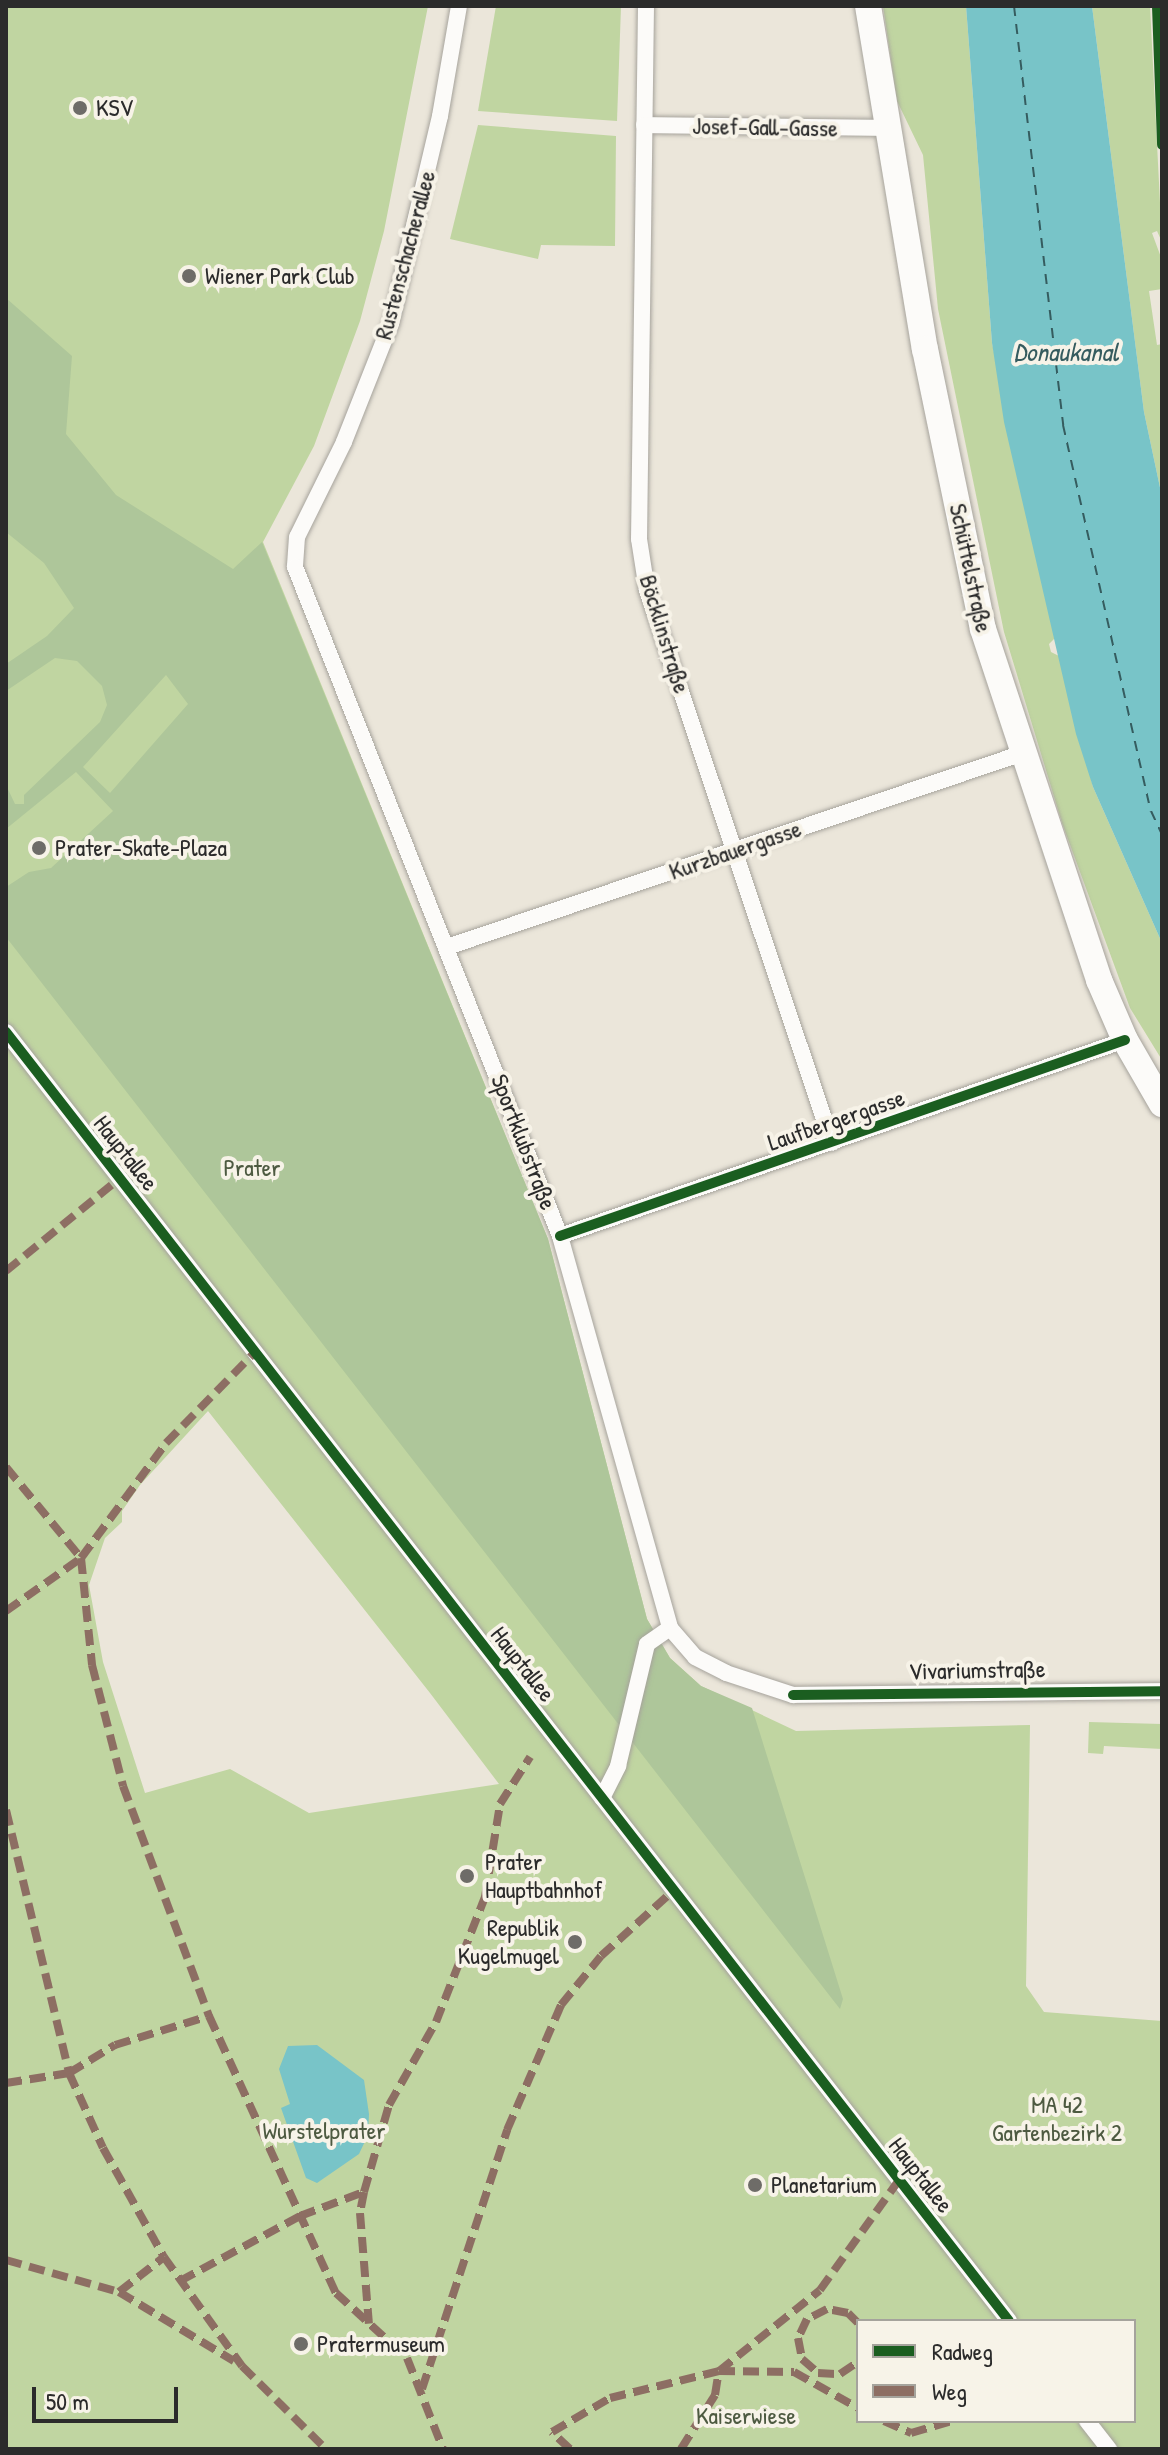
<!DOCTYPE html>
<html>
<head>
<meta charset="utf-8">
<style>
  body { margin:0 }
  #map { position:relative; width:1168px; height:2455px; overflow:hidden; background:#ebe6da; font-family:"Patrick Hand",sans-serif }
  div>[style] { position:absolute }
  .green>* { inset:0; background:#c0d5a1 }
  .forest>* { inset:0; background:#aec69a }
  .water>* { inset:0; background:#78c4c8 }
  .ferry>* { height:2px; margin-top:-1px; transform-origin:0; background:repeating-linear-gradient(90deg,#355c5f 0 10px,transparent 0 18px) }
  .roads { filter:drop-shadow(0 0 2px #a6a39c) drop-shadow(0 0 2px #a6a39c) }
  .minor>* { height:16px; margin:-8px; padding:0 8px; transform-origin:8px; border-radius:8px; background:#fcfbf9 }
  .primary>* { height:26px; margin:-13px; padding:0 13px; transform-origin:13px; border-radius:13px; background:#fcfbf9 }
  .quiet>* { height:8px; margin-top:-4px; transform-origin:0; background:repeating-linear-gradient(90deg,#8d6e63 0 16px,transparent 0 24px) }
  .cycleway>* { height:10px; margin:-5px; padding:0 5px; transform-origin:5px; border-radius:5px; background:#1b5e20 }
  .dots>* { width:22px; height:22px; translate:-50% -50%; box-sizing:border-box; border:4px solid #f7f3e8; border-radius:50% }
  span { translate:-50% -50%; white-space:nowrap; text-align:center; line-height:1.15; -webkit-text-stroke:8px #f7f3e8; paint-order:stroke }
  .poi-label { font-size:24px; color:#2b2b2b }
  .left { translate:0 -50%; text-align:left }
  .right { translate:-100% -50%; text-align:right }
  .street-label { font-size:24px; color:#2b2b2b }
  .park-label { font-size:24px; color:#4d5a41 }
  .water-label { font-size:26px; color:#355c5f; font-style:italic }
  .frame { position:absolute; inset:0; border:8px solid #2b2b2b; pointer-events:none }
  .legend { position:absolute; left:856px; top:2319px; width:280px; height:104px; box-sizing:border-box; background:#f7f3e8; border:2px solid #a5a39c; margin:0; padding:10px 14px; list-style:none; font-size:24px; color:#2b2b2b }
  .legend li { display:flex; align-items:center; gap:16px; height:40px }
  .legend b { width:40px; border:2px solid #a5a39c }
  .scale { position:absolute; left:32px; top:2387px; width:146px; height:36px; box-sizing:border-box; border:4px solid #2b2b2b; border-top:0; padding-left:10px; font-size:24px; line-height:28px; white-space:nowrap; color:#2b2b2b; -webkit-text-stroke:6px #f7f3e8; paint-order:stroke }
</style>
</head>
<body>
<div id="map">
  <div class="green">
    <div style="clip-path:polygon(evenodd,6px 6px,428px 6px,384px 231px,360px 321px,314px 446px,263px 542px,548px 1239px,647px 1619px,670px 1658px,701px 1686px,796px 1731px,1030px 1725px,1026px 1986px,1044px 2012px,1162px 2021px,1162px 2449px,6px 2449px,6px 6px,208px 1411px,430px 1693px,499px 1784px,309px 1813px,230px 1769px,145px 1793px,103px 1662px,89px 1585px,105px 1538px,122px 1522px,122px 1511px,140px 1485px,208px 1411px,6px 6px,858px 2321px,1134px 2321px,1134px 2421px,858px 2421px,858px 2321px)"></div>
    <div style="clip-path:polygon(496px 6px,621px 6px,617px 121px,478px 111px)"></div>
    <div style="clip-path:polygon(883px 6px,966px 6px,992px 343px,1055px 638px,1049px 644px,1051px 652px,1061px 657px,1093px 787px,1162px 943px,1162px 1060px,1130px 1008px,1062px 823px,1004px 632px,938px 309px,923px 155px,897px 101px)"></div>
    <div style="clip-path:polygon(1092px 6px,1150px 6px,1162px 242px,1157px 231px,1152px 233px,1162px 260px,1162px 289px,1149px 291px,1157px 345px,1162px 344px,1162px 497px,1144px 412px)"></div>
    <div style="clip-path:polygon(478px 125px,616px 136px,615px 246px,541px 245px,538px 259px,450px 239px)"></div>
    <div style="clip-path:polygon(1089px 1722px,1162px 1724px,1162px 1749px,1104px 1746px,1103px 1754px,1088px 1753px)"></div>
  </div>
  <div class="forest">
    <div style="clip-path:polygon(evenodd,6px 298px,72px 356px,66px 434px,116px 495px,233px 569px,262px 542px,548px 1239px,647px 1619px,670px 1658px,701px 1686px,752px 1708px,843px 1999px,840px 2009px,6px 937px,6px 887px,29px 872px,51px 868px,113px 811px,76px 772px,6px 829px,6px 785px,15px 804px,24px 804px,24px 795px,100px 722px,107px 705px,102px 686px,77px 661px,55px 658px,6px 691px,6px 664px,47px 636px,74px 608px,44px 563px,6px 532px,6px 298px,166px 675px,188px 704px,110px 793px,83px 767px,166px 675px)"></div>
  </div>
  <div class="water">
    <div style="clip-path:polygon(966px 6px,1092px 6px,1144px 412px,1162px 497px,1162px 943px,1093px 787px,1076px 734px,1004px 422px,992px 343px)"></div>
    <div style="clip-path:polygon(317px 2045px,364px 2080px,369px 2114px,368px 2135px,359px 2154px,317px 2183px,306px 2178px,281px 2108px,290px 2104px,279px 2069px,288px 2046px)"></div>
  </div>
  <div class="ferry">
    <div style="left:1014px;top:6px;width:422px;rotate:83.3deg"></div>
    <div style="left:1063px;top:425px;width:396px;rotate:77.2deg"></div>
    <div style="left:1151px;top:811px;width:26px;rotate:65deg"></div>
  </div>
  <div class="roads">
    <div class="minor">
      <div style="left:459px;top:6px;width:112px;rotate:99.8deg"></div>
      <div style="left:440px;top:116px;width:213px;rotate:103.3deg"></div>
      <div style="left:391px;top:323px;width:128px;rotate:111.6deg"></div>
      <div style="left:344px;top:442px;width:106px;rotate:116.3deg"></div>
      <div style="left:297px;top:537px;width:30px;rotate:94deg"></div>
      <div style="left:295px;top:567px;width:720px;rotate:68.39deg"></div>
      <div style="left:560px;top:1236px;width:407px;rotate:74.3deg"></div>
      <div style="left:670px;top:1628px;width:38px;rotate:49deg"></div>
      <div style="left:695px;top:1657px;width:35px;rotate:27deg"></div>
      <div style="left:726px;top:1673px;width:71px;rotate:18.2deg"></div>
      <div style="left:793px;top:1695px;width:369px;rotate:-0.6deg"></div>
      <div style="left:646px;top:6px;width:533px;rotate:90.75deg"></div>
      <div style="left:639px;top:539px;width:52px;rotate:81.1deg"></div>
      <div style="left:647px;top:590px;width:583px;rotate:71.5deg"></div>
      <div style="left:644px;top:125px;width:241px;rotate:0.7deg"></div>
      <div style="left:447px;top:947px;width:608px;rotate:-18.61deg"></div>
      <div style="left:6px;top:1032px;width:1633px;rotate:52.11deg"></div>
      <div style="left:560px;top:1236px;width:598px;rotate:-19.13deg"></div>
      <div style="left:602px;top:1798px;width:36px;rotate:-63deg"></div>
      <div style="left:618px;top:1766px;width:125px;rotate:-76.6deg"></div>
      <div style="left:647px;top:1644px;width:28px;rotate:-35deg"></div>
      <div style="left:1087px;top:2421px;width:36px;rotate:52deg"></div>
    </div>
    <div class="primary">
      <div style="left:868px;top:6px;width:348px;rotate:80.6deg"></div>
      <div style="left:925px;top:349px;width:286px;rotate:78.3deg"></div>
      <div style="left:983px;top:629px;width:370px;rotate:71.7deg"></div>
      <div style="left:1099px;top:980px;width:65px;rotate:66.6deg"></div>
      <div style="left:1125px;top:1040px;width:74px;rotate:60deg"></div>
    </div>
  </div>
  <div class="quiet">
    <div style="left:6px;top:1271px;width:147px;rotate:-39.2deg"></div>
    <div style="left:6px;top:1467px;width:118px;rotate:50.5deg"></div>
    <div style="left:81px;top:1558px;width:108px;rotate:84.1deg"></div>
    <div style="left:92px;top:1665px;width:125px;rotate:75.6deg"></div>
    <div style="left:123px;top:1786px;width:246px;rotate:69.5deg"></div>
    <div style="left:209px;top:2016px;width:305px;rotate:65.4deg"></div>
    <div style="left:336px;top:2293px;width:96px;rotate:42.5deg"></div>
    <div style="left:407px;top:2358px;width:98px;rotate:68.4deg"></div>
    <div style="left:6px;top:1611px;width:92px;rotate:-35.2deg"></div>
    <div style="left:81px;top:1558px;width:143px;rotate:-53.5deg"></div>
    <div style="left:166px;top:1443px;width:127px;rotate:-45.6deg"></div>
    <div style="left:6px;top:1810px;width:270px;rotate:76.5deg"></div>
    <div style="left:69px;top:2073px;width:82px;rotate:65.6deg"></div>
    <div style="left:103px;top:2148px;width:125px;rotate:60.8deg"></div>
    <div style="left:164px;top:2257px;width:134px;rotate:54.4deg"></div>
    <div style="left:242px;top:2366px;width:118px;rotate:44.7deg"></div>
    <div style="left:6px;top:2083px;width:64px;rotate:-9deg"></div>
    <div style="left:69px;top:2073px;width:54px;rotate:-31.3deg"></div>
    <div style="left:115px;top:2045px;width:98px;rotate:-17.1deg"></div>
    <div style="left:364px;top:2192px;width:21px;rotate:101deg"></div>
    <div style="left:360px;top:2213px;width:111px;rotate:85.4deg"></div>
    <div style="left:6px;top:2260px;width:117px;rotate:15.8deg"></div>
    <div style="left:119px;top:2292px;width:134px;rotate:31deg"></div>
    <div style="left:180px;top:2281px;width:136px;rotate:-28.4deg"></div>
    <div style="left:300px;top:2216px;width:68px;rotate:-20.6deg"></div>
    <div style="left:364px;top:2192px;width:91px;rotate:-74deg"></div>
    <div style="left:389px;top:2105px;width:95px;rotate:-60.5deg"></div>
    <div style="left:436px;top:2022px;width:134px;rotate:-68.6deg"></div>
    <div style="left:485px;top:1897px;width:94px;rotate:-80.8deg"></div>
    <div style="left:500px;top:1804px;width:56px;rotate:-57.4deg"></div>
    <div style="left:119px;top:2292px;width:57px;rotate:-37.9deg"></div>
    <div style="left:858px;top:2323px;width:14px;rotate:-135deg"></div>
    <div style="left:848px;top:2313px;width:21px;rotate:-169deg"></div>
    <div style="left:827px;top:2309px;width:22px;rotate:153deg"></div>
    <div style="left:807px;top:2319px;width:21px;rotate:115deg"></div>
    <div style="left:798px;top:2338px;width:21px;rotate:79deg"></div>
    <div style="left:802px;top:2359px;width:21px;rotate:41deg"></div>
    <div style="left:818px;top:2373px;width:22px;rotate:3deg"></div>
    <div style="left:840px;top:2374px;width:22px;rotate:-34deg"></div>
    <div style="left:719px;top:2371px;width:129px;rotate:-38.7deg"></div>
    <div style="left:820px;top:2290px;width:135px;rotate:-54.3deg"></div>
    <div style="left:422px;top:2389px;width:273px;rotate:-71.8deg"></div>
    <div style="left:507px;top:2130px;width:136px;rotate:-66.6deg"></div>
    <div style="left:561px;top:2005px;width:63px;rotate:-50.8deg"></div>
    <div style="left:601px;top:1956px;width:98px;rotate:-42.1deg"></div>
    <div style="left:884px;top:2421px;width:30px;rotate:24deg"></div>
    <div style="left:911px;top:2433px;width:43px;rotate:-16.3deg"></div>
    <div style="left:570px;top:2449px;width:25px;rotate:-137deg"></div>
    <div style="left:552px;top:2432px;width:67px;rotate:-30.4deg"></div>
    <div style="left:610px;top:2398px;width:112px;rotate:-13.9deg"></div>
    <div style="left:719px;top:2371px;width:75px;rotate:0.8deg"></div>
    <div style="left:794px;top:2372px;width:73px;rotate:29.4deg"></div>
    <div style="left:681px;top:2449px;width:64px;rotate:-57.8deg"></div>
    <div style="left:715px;top:2395px;width:24px;rotate:-81deg"></div>
  </div>
  <div class="cycleway">
    <div style="left:1157px;top:6px;width:139px;rotate:87.9deg"></div>
    <div style="left:6px;top:1032px;width:1633px;rotate:52.11deg"></div>
    <div style="left:560px;top:1236px;width:598px;rotate:-19.13deg"></div>
    <div style="left:793px;top:1695px;width:369px;rotate:-0.6deg"></div>
  </div>
  <div class="dots">
    <div style="left:80px;top:108px;background:#6e6c68"></div>
    <div style="left:189px;top:276px;background:#6e6c68"></div>
    <div style="left:39px;top:848px;background:#6e6c68"></div>
    <div style="left:467px;top:1876px;background:#6e6c68"></div>
    <div style="left:575px;top:1942px;background:#6e6c68"></div>
    <div style="left:755px;top:2185px;background:#6e6c68"></div>
    <div style="left:301px;top:2344px;background:#6e6c68"></div>
  </div>
  <div class="poi-label">
    <span class="left" style="left:96px;top:108px">KSV</span>
    <span class="left" style="left:205px;top:276px">Wiener Park Club</span>
    <span class="left" style="left:55px;top:848px">Prater-Skate-Plaza</span>
    <span class="left" style="left:485px;top:1876px">Prater<br>Hauptbahnhof</span>
    <span class="right" style="left:559px;top:1942px">Republik<br>Kugelmugel</span>
    <span class="left" style="left:771px;top:2185px">Planetarium</span>
    <span class="left" style="left:317px;top:2344px">Pratermuseum</span>
  </div>
  <div class="street-label">
    <span style="left:765px;top:127px;rotate:1deg">Josef-Gall-Gasse</span>
    <span style="left:405px;top:255px;rotate:-75deg">Rustenschacherallee</span>
    <span style="left:971px;top:568px;rotate:78deg">Schüttelstraße</span>
    <span style="left:665px;top:634px;rotate:73deg">Böcklinstraße</span>
    <span style="left:735px;top:850px;rotate:-19deg">Kurzbauergasse</span>
    <span style="left:836px;top:1120px;rotate:-19deg">Laufbergergasse</span>
    <span style="left:524px;top:1142px;rotate:69deg">Sportklubstraße</span>
    <span style="left:126px;top:1153px;rotate:52deg">Hauptallee</span>
    <span style="left:523px;top:1664px;rotate:52deg">Hauptallee</span>
    <span style="left:977px;top:1670px;rotate:-1deg">Vivariumstraße</span>
    <span style="left:921px;top:2175px;rotate:52deg">Hauptallee</span>
  </div>
  <div class="park-label">
    <span style="left:252px;top:1168px">Prater</span>
    <span style="left:1057px;top:2119px">MA 42<br>Gartenbezirk 2</span>
    <span style="left:324px;top:2131px">Wurstelprater</span>
    <span style="left:746px;top:2416px">Kaiserwiese</span>
  </div>
  <div class="water-label">
    <span style="left:1066px;top:352px">Donaukanal</span>
  </div>
  <div class="frame"></div>
  <ul class="legend">
  <li><b style="height:10px;background:#1b5e20"></b>Radweg</li>
  <li><b style="height:10px;background:#8d6e63"></b>Weg</li>
  </ul>
  <div class="scale">50 m</div>
</div>
</body>
</html>
